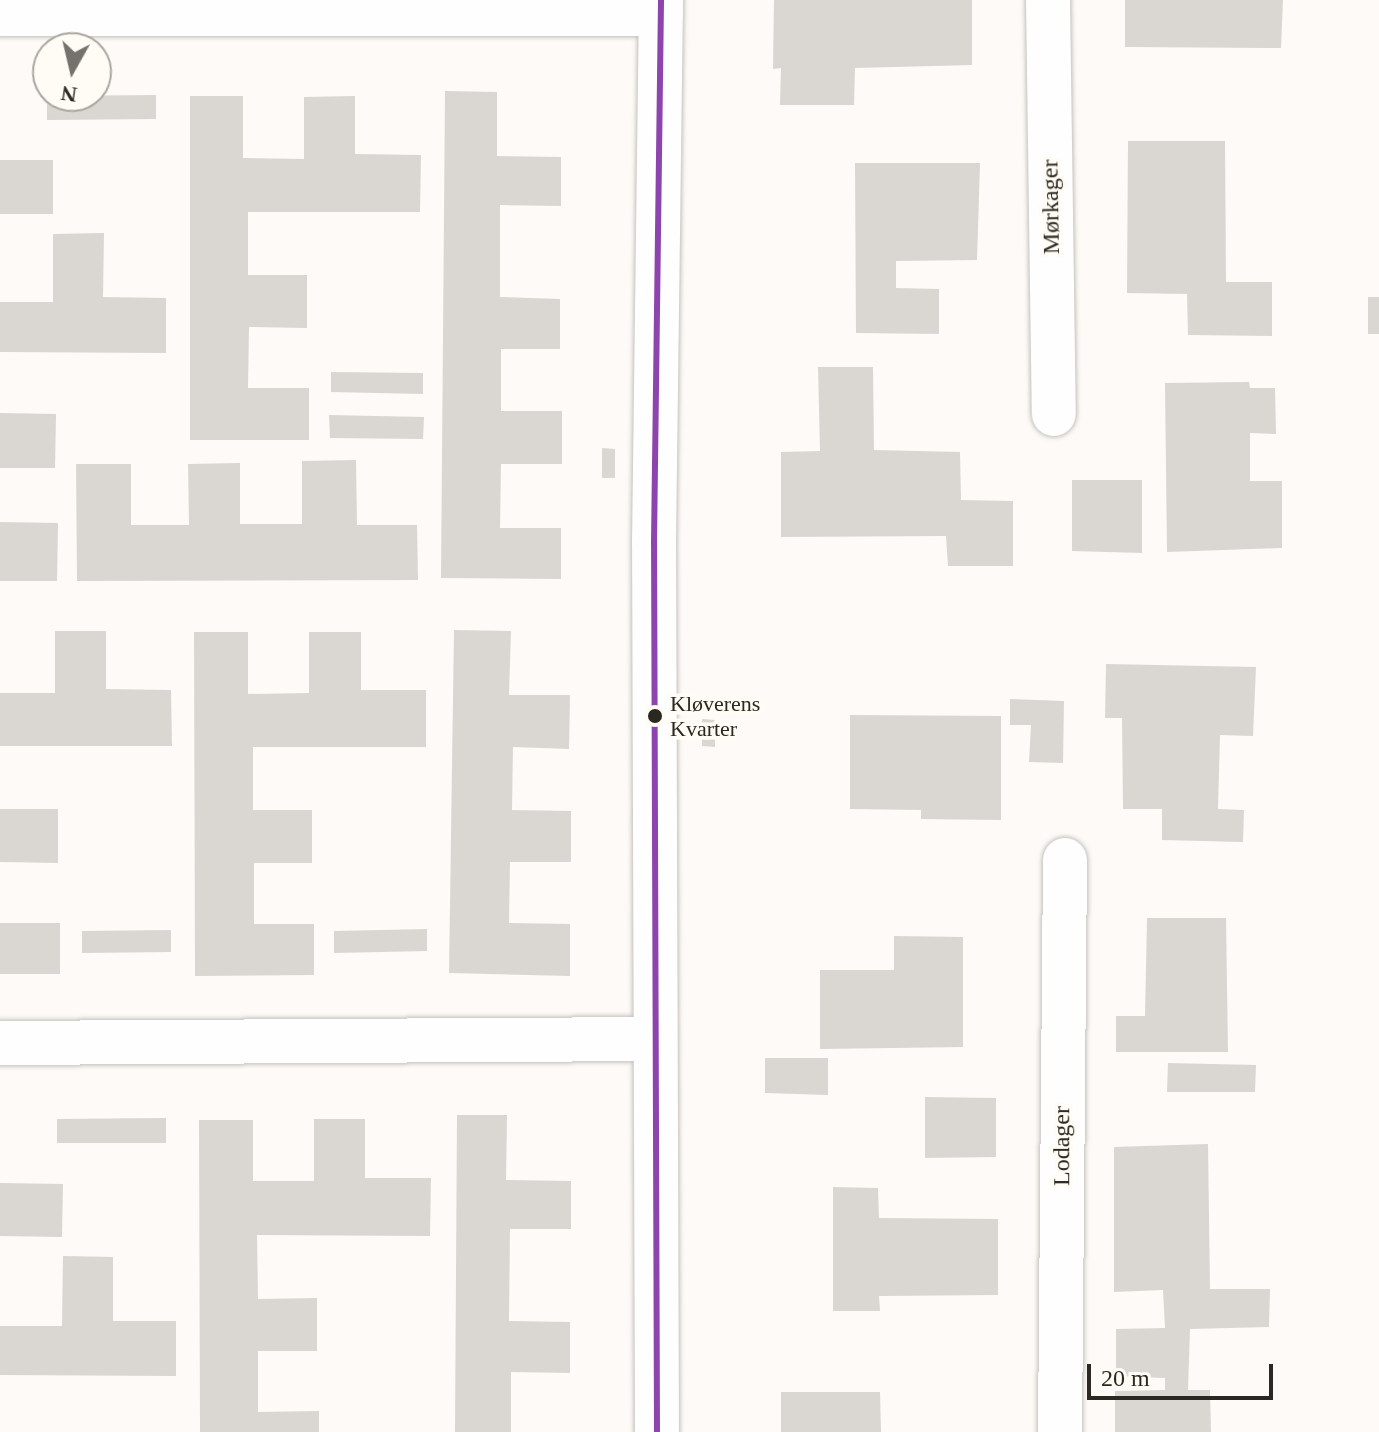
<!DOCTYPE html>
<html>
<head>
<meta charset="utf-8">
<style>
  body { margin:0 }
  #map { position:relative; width:1379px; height:1432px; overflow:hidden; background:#fdfaf7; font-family:Georgia,serif }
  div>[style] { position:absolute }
  .building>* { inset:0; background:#dad7d2 }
  .roads { filter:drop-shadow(0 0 2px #c5c2bd) drop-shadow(0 0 2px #c5c2bd) }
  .minor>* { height:44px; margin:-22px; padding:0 22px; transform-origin:22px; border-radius:22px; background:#fffefe }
  .bus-1>* { height:6px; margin:-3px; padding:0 3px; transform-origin:3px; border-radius:3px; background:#8e44ad }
  .dots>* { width:22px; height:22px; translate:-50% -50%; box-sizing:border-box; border:4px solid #fffbf5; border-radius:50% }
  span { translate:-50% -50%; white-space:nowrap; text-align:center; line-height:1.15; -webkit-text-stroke:7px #fffbf5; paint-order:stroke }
  .bus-label { font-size:22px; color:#2b2822 }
  .left { translate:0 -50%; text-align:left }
  .street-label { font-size:24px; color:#2b2822 }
  .north { position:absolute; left:32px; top:32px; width:80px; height:80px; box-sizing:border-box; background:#fffbf5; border:2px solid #aaa7a1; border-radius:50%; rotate:188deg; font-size:22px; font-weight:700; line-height:32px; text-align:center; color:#2b2822 }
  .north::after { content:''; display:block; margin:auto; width:28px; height:36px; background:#74726d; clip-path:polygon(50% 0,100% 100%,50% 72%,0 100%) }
  .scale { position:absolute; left:1087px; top:1364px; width:186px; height:36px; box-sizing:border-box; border:4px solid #2b2822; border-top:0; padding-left:10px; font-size:24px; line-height:28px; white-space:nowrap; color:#2b2822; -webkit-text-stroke:6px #fffbf5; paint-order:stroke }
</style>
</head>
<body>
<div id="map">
  <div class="building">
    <div style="clip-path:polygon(774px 0,972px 0,972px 65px,855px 68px,854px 105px,780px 105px,781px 68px,773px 69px)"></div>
    <div style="clip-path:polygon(1125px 0,1283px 0,1281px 48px,1125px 47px)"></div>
    <div style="clip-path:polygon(445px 91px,497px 92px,497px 156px,561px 157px,561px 206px,500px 205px,500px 297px,560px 299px,560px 349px,501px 349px,501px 411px,562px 411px,562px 464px,501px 464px,500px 528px,561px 528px,561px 579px,441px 578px)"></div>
    <div style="clip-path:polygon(156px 95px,156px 119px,47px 120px,47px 96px)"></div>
    <div style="clip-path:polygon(190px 96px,243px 96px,243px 158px,304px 159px,304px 97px,355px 96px,355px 154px,421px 155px,420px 212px,248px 212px,248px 275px,307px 275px,307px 328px,249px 327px,248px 388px,309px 388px,309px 440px,190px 440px)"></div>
    <div style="clip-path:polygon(1128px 141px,1225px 141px,1226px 282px,1272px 282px,1272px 336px,1188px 335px,1187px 294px,1127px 293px)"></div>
    <div style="clip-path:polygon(0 160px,53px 160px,53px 214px,0 214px)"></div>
    <div style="clip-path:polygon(855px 163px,980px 163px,977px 260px,896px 261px,896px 288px,939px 289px,939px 334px,856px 333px)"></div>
    <div style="clip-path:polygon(104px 233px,103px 297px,166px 298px,166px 353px,0 352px,0 302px,53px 302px,53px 234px)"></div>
    <div style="clip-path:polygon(1368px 297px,1379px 297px,1379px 334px,1368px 334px)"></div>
    <div style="clip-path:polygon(818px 367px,873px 367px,874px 450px,960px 452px,961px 500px,1013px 501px,1013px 566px,948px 566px,946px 536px,781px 537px,781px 452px,820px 451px)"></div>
    <div style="clip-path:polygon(331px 372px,423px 373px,423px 394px,331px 392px)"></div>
    <div style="clip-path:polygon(1249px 382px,1250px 388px,1275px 388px,1276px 434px,1250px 433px,1250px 481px,1282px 481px,1282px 548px,1167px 552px,1165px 383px)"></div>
    <div style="clip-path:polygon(0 413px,56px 414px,55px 468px,0 468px)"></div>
    <div style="clip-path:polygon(329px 415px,424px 417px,423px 439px,330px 438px)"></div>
    <div style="clip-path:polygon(602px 448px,615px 449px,615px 478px,602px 478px)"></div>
    <div style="clip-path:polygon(356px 460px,357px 525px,417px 525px,418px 580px,77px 581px,76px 464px,131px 464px,131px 525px,189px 525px,188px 464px,240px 463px,240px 524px,302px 524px,302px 461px)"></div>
    <div style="clip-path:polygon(1072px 480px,1142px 480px,1142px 553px,1072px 551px)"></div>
    <div style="clip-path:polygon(0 522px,58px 523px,57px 581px,0 581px)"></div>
    <div style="clip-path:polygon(454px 630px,511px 631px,509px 695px,570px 695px,569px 749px,513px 747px,512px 810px,571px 811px,571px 862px,510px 862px,509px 923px,570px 924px,570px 976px,449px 973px)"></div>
    <div style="clip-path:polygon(55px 631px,106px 631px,106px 689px,171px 690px,172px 746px,0 746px,0 693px,55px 693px)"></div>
    <div style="clip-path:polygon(194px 632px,248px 632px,248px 694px,309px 693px,309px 632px,361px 632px,361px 690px,426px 690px,426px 747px,253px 747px,253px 810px,312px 810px,312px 863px,254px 863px,254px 924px,314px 924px,314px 975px,195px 976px)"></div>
    <div style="clip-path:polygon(1106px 664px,1256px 667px,1253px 736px,1220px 735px,1218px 809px,1244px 810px,1243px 842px,1162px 840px,1162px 809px,1123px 809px,1122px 718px,1105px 718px)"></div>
    <div style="clip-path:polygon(1010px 699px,1064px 701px,1063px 763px,1029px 762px,1031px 725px,1010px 725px)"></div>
    <div style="clip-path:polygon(850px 715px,1001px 716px,1001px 820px,921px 819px,921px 810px,850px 809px)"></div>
    <div style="clip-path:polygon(702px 719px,715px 720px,715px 747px,702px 746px)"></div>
    <div style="clip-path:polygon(0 809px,58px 809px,58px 863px,0 862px)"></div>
    <div style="clip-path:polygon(1147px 918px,1226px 918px,1228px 1052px,1116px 1052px,1116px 1016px,1145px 1016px)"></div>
    <div style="clip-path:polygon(0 923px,60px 923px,60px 974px,0 974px)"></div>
    <div style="clip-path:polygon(427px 929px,427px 951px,334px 953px,334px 931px)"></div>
    <div style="clip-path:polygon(171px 930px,171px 952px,82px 953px,82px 931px)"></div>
    <div style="clip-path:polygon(894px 936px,963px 937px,963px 1047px,820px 1049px,820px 970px,894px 970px)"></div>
    <div style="clip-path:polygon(765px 1058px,828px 1058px,828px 1095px,765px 1093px)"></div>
    <div style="clip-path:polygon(1168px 1063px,1256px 1065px,1255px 1092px,1167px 1092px)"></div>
    <div style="clip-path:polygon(925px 1097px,996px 1098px,996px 1157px,925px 1158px)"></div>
    <div style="clip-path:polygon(457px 1115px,507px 1115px,506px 1180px,571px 1181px,571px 1229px,510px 1229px,509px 1321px,570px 1322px,570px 1373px,511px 1372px,511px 1432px,455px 1432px)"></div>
    <div style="clip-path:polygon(166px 1118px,166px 1143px,57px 1143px,57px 1119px)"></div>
    <div style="clip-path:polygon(314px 1119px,365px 1119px,365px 1178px,431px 1178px,430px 1236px,257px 1235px,258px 1299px,317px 1298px,317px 1351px,258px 1351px,258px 1412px,319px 1411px,319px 1432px,200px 1432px,199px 1120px,253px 1120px,253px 1181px,314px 1181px)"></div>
    <div style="clip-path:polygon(1208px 1144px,1210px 1289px,1270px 1289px,1269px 1327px,1190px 1329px,1188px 1390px,1210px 1390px,1211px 1432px,1115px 1432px,1115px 1391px,1165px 1390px,1165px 1378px,1116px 1376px,1116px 1329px,1165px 1328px,1163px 1290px,1114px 1292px,1114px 1147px)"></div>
    <div style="clip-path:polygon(0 1183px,63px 1184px,62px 1237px,0 1236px)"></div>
    <div style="clip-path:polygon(833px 1187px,878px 1188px,879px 1218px,998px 1219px,998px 1295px,879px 1296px,880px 1311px,833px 1311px)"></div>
    <div style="clip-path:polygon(63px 1256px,113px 1257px,113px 1321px,176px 1321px,176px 1376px,0 1375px,0 1326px,62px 1326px)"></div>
    <div style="clip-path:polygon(781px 1392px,880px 1392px,881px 1432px,781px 1432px)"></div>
  </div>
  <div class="roads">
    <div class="minor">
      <div style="left:1048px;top:0;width:414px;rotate:89.2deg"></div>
      <div style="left:0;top:14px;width:661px"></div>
      <div style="left:0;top:1043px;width:653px;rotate:-0.35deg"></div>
      <div style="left:657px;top:1432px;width:889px;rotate:-90.19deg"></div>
      <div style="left:654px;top:543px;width:543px;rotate:-89.26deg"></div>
      <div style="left:1060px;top:1432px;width:572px;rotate:-89.5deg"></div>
    </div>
  </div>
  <div class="bus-1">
    <div style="left:657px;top:1432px;width:889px;rotate:-90.19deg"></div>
    <div style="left:654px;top:543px;width:543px;rotate:-89.26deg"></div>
  </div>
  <div class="dots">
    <div style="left:655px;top:716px;background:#2b2822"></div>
  </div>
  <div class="bus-label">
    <span class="left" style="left:670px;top:716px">Kløverens<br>Kvarter</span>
  </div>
  <div class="street-label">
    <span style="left:1051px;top:207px;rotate:-91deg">Mørkager</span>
    <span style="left:1062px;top:1146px;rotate:-90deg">Lodager</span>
  </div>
  <div class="north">N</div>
  <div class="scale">20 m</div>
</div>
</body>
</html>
